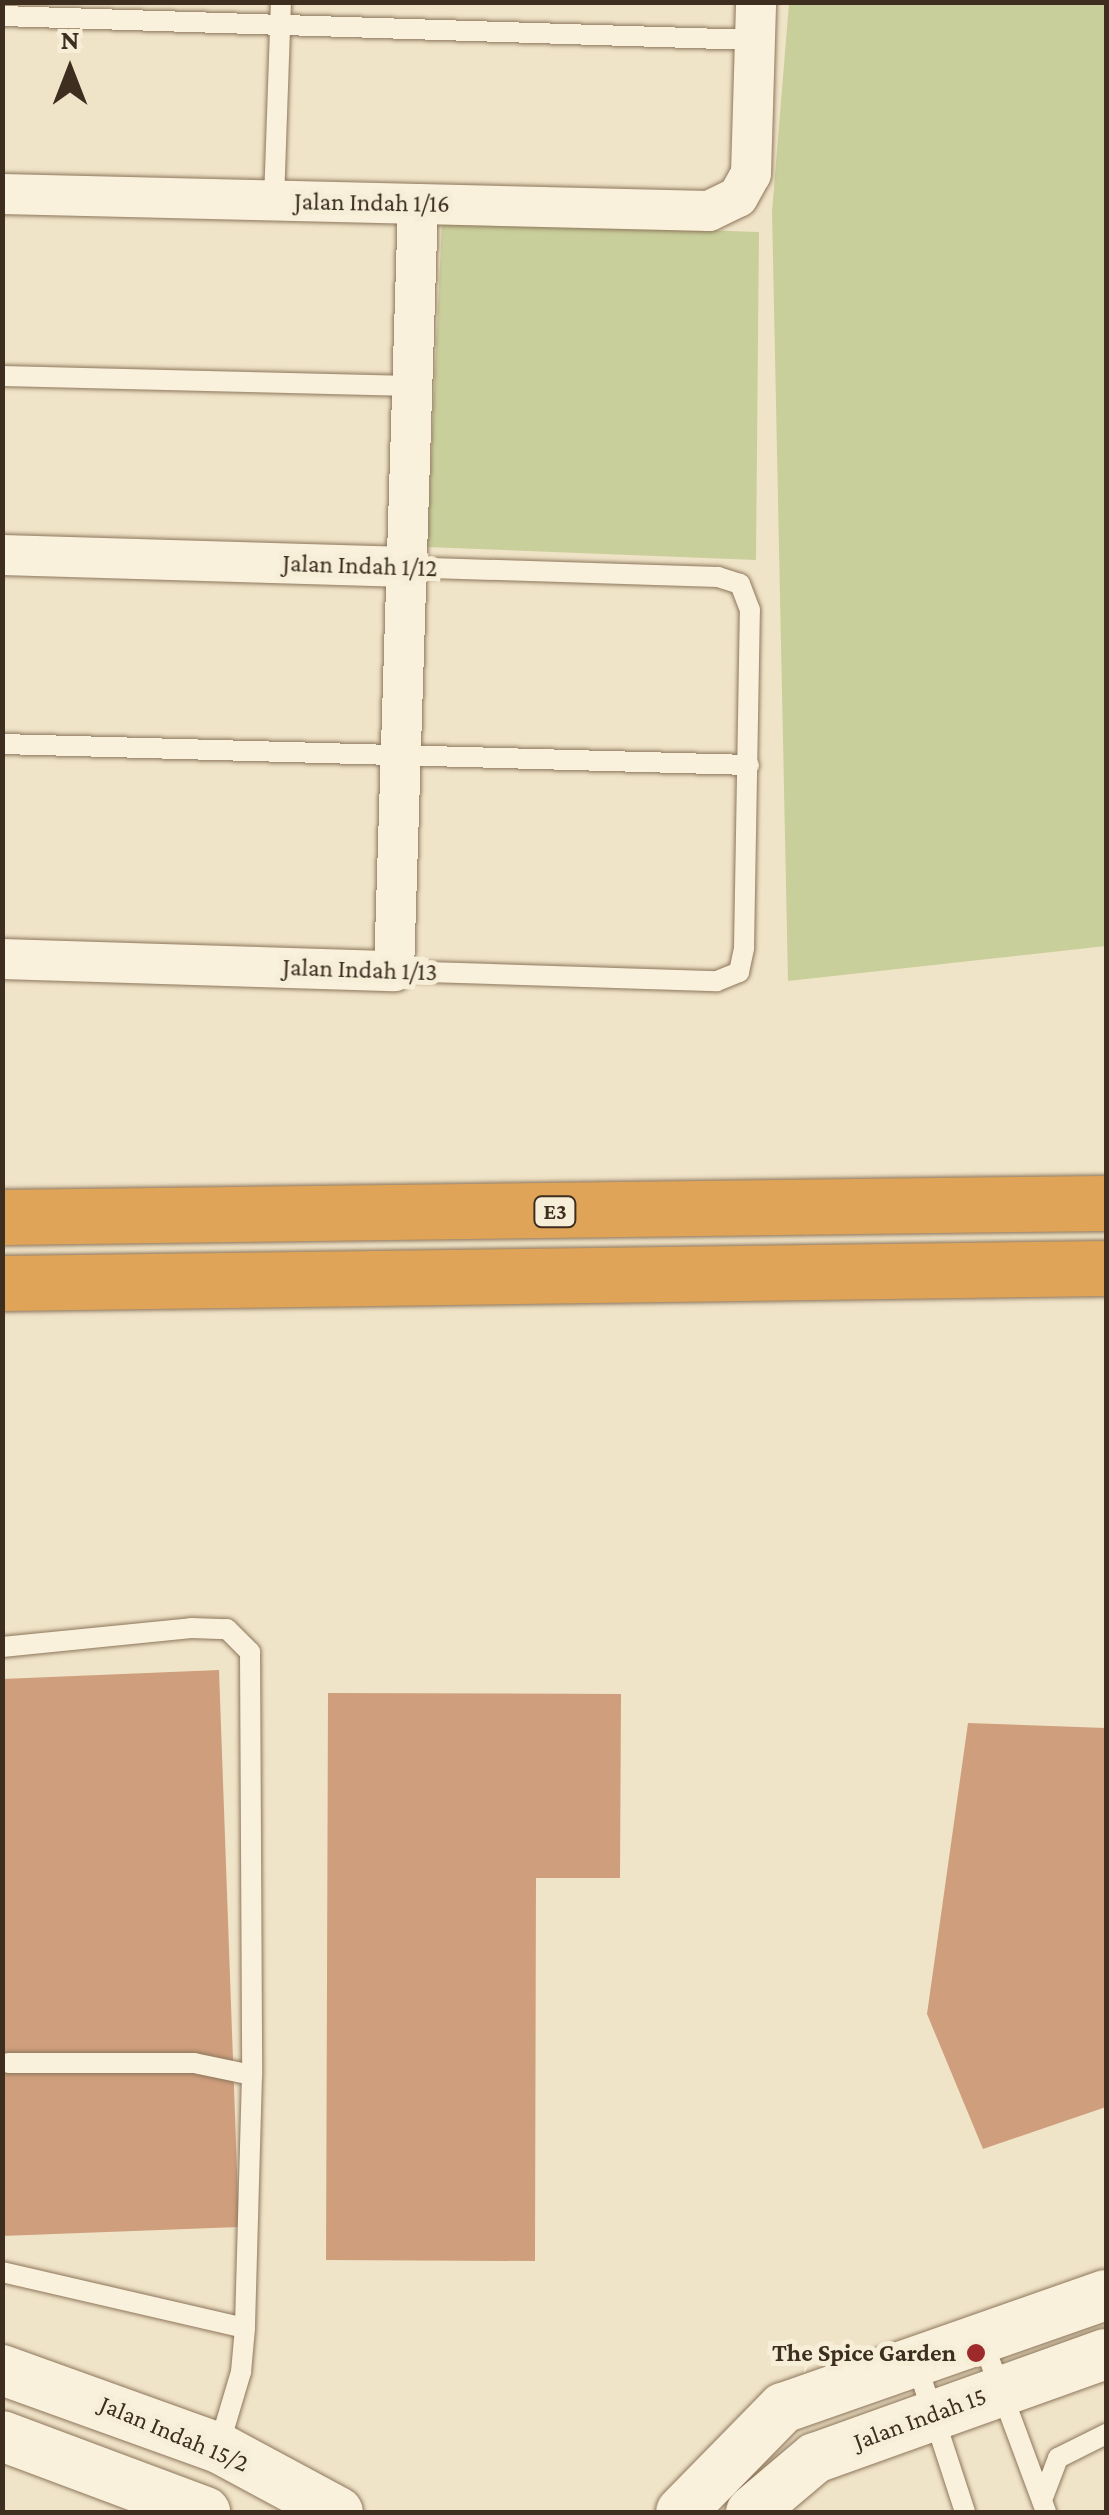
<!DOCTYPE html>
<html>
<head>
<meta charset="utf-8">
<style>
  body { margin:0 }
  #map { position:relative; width:1109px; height:2515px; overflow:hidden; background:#f0e4c8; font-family:"Crimson Pro",serif }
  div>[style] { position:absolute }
  .green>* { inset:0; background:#c9cf9b }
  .building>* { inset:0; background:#cf9f7d }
  .roads { filter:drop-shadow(0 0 2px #8d765c) drop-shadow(0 0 2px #8d765c) }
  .service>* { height:20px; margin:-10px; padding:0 10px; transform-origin:10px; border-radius:10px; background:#faf1dc }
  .minor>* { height:40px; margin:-20px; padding:0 20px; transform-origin:20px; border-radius:20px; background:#faf1dc }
  .tertiary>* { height:50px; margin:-25px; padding:0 25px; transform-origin:25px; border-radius:25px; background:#faf1dc }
  .motorway>* { height:55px; margin:-27.5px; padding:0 27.5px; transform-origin:27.5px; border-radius:27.5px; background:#e0a458 }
  .dots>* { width:28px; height:28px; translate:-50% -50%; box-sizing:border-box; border:5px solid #f7eed8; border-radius:50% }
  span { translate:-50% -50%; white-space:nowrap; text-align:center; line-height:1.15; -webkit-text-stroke:10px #f7eed8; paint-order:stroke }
  .shield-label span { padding:2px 8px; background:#f7eed8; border:2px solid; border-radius:8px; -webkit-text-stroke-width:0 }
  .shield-label { font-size:22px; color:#3d2e20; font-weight:700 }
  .street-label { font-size:25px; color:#3d2e20 }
  .poi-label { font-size:25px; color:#3d2e20; font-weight:700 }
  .right { translate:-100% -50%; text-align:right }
  .frame { position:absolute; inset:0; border:5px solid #3d2e20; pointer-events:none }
  .north { position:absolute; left:20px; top:20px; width:100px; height:100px; -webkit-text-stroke:8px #f7eed8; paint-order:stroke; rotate:0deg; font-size:28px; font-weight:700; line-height:40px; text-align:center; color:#3d2e20 }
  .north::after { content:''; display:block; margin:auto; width:35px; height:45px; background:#3d2e20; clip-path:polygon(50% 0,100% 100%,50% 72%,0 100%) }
</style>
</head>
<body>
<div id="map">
  <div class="green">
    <div style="clip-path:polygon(789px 3px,1106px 3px,1106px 946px,788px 981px,772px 212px)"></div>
    <div style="clip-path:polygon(442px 221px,759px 232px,756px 560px,427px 547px)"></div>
  </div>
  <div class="building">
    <div style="clip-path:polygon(219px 1670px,239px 2227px,2px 2236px,2px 1679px)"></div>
    <div style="clip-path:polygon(328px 1693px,621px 1694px,620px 1878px,536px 1878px,535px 2261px,326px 2260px)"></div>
    <div style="clip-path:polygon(968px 1723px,1106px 1728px,1106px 2107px,983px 2149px,927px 2014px)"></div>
  </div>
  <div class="roads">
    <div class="service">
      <div style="left:2px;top:16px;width:752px;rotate:1.83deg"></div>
      <div style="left:274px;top:201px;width:199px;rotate:-88deg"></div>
      <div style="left:2px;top:376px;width:410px;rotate:1.4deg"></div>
      <div style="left:2px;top:744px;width:747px;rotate:1.61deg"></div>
      <div style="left:394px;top:971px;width:323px;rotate:1.8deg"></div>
      <div style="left:717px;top:981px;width:24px;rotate:-22deg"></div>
      <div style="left:739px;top:972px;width:25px;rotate:-78deg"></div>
      <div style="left:744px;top:948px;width:338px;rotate:-89deg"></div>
      <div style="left:750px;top:610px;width:28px;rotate:-111deg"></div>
      <div style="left:740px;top:584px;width:23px;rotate:-162deg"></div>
      <div style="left:718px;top:577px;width:311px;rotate:-178.2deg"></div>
      <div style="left:2px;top:1647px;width:190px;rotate:-5.7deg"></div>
      <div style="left:191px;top:1628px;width:36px;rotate:2deg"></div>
      <div style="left:227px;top:1629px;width:33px;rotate:45deg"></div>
      <div style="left:250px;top:1652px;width:423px;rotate:89.7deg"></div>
      <div style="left:252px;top:2075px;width:253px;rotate:91.6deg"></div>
      <div style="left:245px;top:2328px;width:44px;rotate:95.2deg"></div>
      <div style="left:241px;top:2372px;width:77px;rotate:106.6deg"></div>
      <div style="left:8px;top:2063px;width:186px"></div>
      <div style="left:194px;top:2063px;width:59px;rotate:11.7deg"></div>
      <div style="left:2px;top:2272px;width:249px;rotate:13deg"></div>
      <div style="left:981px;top:2337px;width:187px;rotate:69.6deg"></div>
      <div style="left:916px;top:2362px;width:158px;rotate:71.9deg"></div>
      <div style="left:1042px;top:2500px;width:45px;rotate:-69.1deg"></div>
      <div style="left:1058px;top:2458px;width:54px;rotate:-26.6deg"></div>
    </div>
    <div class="minor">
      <div style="left:2px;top:194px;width:707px;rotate:1.38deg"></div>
      <div style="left:709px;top:211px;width:32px;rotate:-26deg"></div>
      <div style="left:738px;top:197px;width:26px;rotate:-61deg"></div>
      <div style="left:751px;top:174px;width:172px;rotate:-88.3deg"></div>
      <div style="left:2px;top:555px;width:405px;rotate:1.7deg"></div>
      <div style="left:2px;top:959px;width:392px;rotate:1.8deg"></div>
      <div style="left:394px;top:971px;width:767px;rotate:-88.21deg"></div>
    </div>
    <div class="tertiary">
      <div style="left:2px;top:2370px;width:231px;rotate:19.8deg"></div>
      <div style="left:219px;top:2448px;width:135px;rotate:28.3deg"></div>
      <div style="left:2px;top:2436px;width:217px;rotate:20.5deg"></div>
      <div style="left:681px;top:2512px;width:146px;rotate:-45.6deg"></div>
      <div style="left:783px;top:2408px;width:342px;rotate:-19.3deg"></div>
      <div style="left:751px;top:2512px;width:84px;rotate:-40.2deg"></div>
      <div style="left:815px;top:2458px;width:309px;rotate:-19.7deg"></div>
    </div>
    <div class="motorway">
      <div style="left:2px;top:1217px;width:1104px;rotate:-0.73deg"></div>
      <div style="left:2px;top:1283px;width:1104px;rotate:-0.78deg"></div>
    </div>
  </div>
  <div class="dots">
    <div style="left:976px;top:2353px;background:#9e2a2b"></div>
  </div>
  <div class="shield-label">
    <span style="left:555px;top:1212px">E3</span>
  </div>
  <div class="street-label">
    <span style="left:372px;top:203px;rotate:1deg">Jalan Indah 1/16</span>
    <span style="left:360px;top:566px;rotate:2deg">Jalan Indah 1/12</span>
    <span style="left:360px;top:970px;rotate:2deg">Jalan Indah 1/13</span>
    <span style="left:920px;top:2419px;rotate:-20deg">Jalan Indah 15</span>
    <span style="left:174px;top:2434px;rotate:23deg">Jalan Indah 15/2</span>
  </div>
  <div class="poi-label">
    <span class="right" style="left:956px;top:2353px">The Spice Garden</span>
  </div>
  <div class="frame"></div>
  <div class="north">N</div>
</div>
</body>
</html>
